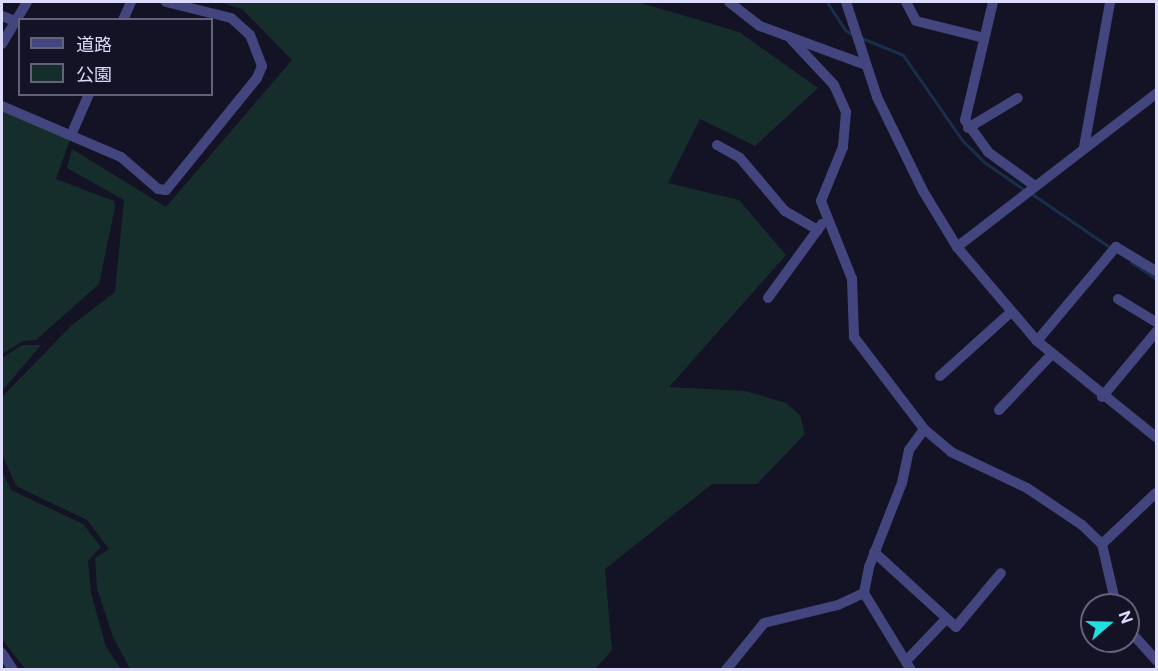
<!DOCTYPE html>
<html>
<head>
<meta charset="utf-8">
<style>
  body { margin:0 }
  #map { position:relative; width:1158px; height:671px; overflow:hidden; background:#141225; font-family:"Public Sans","Noto Sans JP",sans-serif }
  div>[style] { position:absolute }
  .green>* { inset:0; background:#162e2b }
  .stream>* { height:3px; margin:-1.5px; padding:0 1.5px; transform-origin:1.5px; border-radius:1.5px; background:#172f4a }
  .minor>* { height:10px; margin:-5px; padding:0 5px; transform-origin:5px; border-radius:5px; background:#43467e }
  span { translate:-50% -50%; white-space:nowrap; text-align:center; line-height:1.15; -webkit-text-stroke:4.5px #141225; paint-order:stroke }
  .frame { position:absolute; inset:0; border:3px solid #dcdbfb; pointer-events:none }
  .legend { position:absolute; left:18px; top:18px; width:195px; height:78px; box-sizing:border-box; background:#141225; border:2px solid #64627b; margin:0; padding:8px 10px; list-style:none; font-size:18px; color:#dcdbfb }
  .legend li { display:flex; align-items:center; gap:12px; height:30px }
  .legend b { width:30px; border:2px solid #64627b }
  .north { position:absolute; left:1080px; top:593px; width:60px; height:60px; box-sizing:border-box; background:#141225; border:2px solid #64627b; border-radius:50%; rotate:70deg; font-size:16px; font-weight:700; line-height:24px; text-align:center; color:#dcdbfb }
  .north::after { content:''; display:block; margin:auto; width:21px; height:27px; background:#1ee0e3; clip-path:polygon(50% 0,100% 100%,50% 72%,0 100%) }
</style>
</head>
<body>
<div id="map">
  <div class="green">
    <div style="clip-path:polygon(219px 2px,638px 2px,739px 32px,818px 88px,755px 146px,700px 119px,668px 183px,739px 200px,786px 255px,669px 387px,745px 391px,786px 403px,800px 415px,805px 434px,757px 484px,712px 484px,605px 569px,612px 650px,595px 669px,130px 669px,113px 637px,97px 588px,95px 558px,109px 549px,87px 520px,16px 486px,2px 454px,2px 397px,72px 325px,115px 292px,124px 200px,67px 168px,72px 149px,166px 207px,292px 60px,242px 9px)"></div>
    <div style="clip-path:polygon(2px 111px,70px 139px,56px 179px,114px 201px,115px 207px,99px 284px,36px 340px,23px 341px,2px 354px)"></div>
    <div style="clip-path:polygon(22px 345px,41px 345px,2px 391px,2px 358px)"></div>
    <div style="clip-path:polygon(2px 470px,11px 490px,83px 524px,101px 547px,88px 561px,91px 593px,106px 647px,121px 669px,25px 669px,2px 639px)"></div>
  </div>
  <div class="stream">
    <div style="left:827px;top:2px;width:33px;rotate:57deg"></div>
    <div style="left:845px;top:30px;width:9px;rotate:32deg"></div>
    <div style="left:859px;top:37px;width:48px;rotate:22.2deg"></div>
    <div style="left:903px;top:55px;width:103px;rotate:55.2deg"></div>
    <div style="left:962px;top:140px;width:31px;rotate:45deg"></div>
    <div style="left:984px;top:162px;width:51px;rotate:34.6deg"></div>
    <div style="left:1032px;top:194px;width:96px;rotate:34.4deg"></div>
    <div style="left:1131px;top:262px;width:30px;rotate:34deg"></div>
  </div>
  <div class="minor">
    <div style="left:729px;top:2px;width:39px;rotate:38deg"></div>
    <div style="left:760px;top:26px;width:113px;rotate:20.2deg"></div>
    <div style="left:846px;top:2px;width:100px;rotate:71.9deg"></div>
    <div style="left:877px;top:97px;width:105px;rotate:63.9deg"></div>
    <div style="left:923px;top:191px;width:66px;rotate:58.7deg"></div>
    <div style="left:957px;top:247px;width:123px;rotate:49.6deg"></div>
    <div style="left:1037px;top:341px;width:153px;rotate:38.9deg"></div>
    <div style="left:906px;top:2px;width:21px;rotate:62deg"></div>
    <div style="left:916px;top:21px;width:70px;rotate:14deg"></div>
    <div style="left:993px;top:2px;width:121px;rotate:103.3deg"></div>
    <div style="left:965px;top:120px;width:39px;rotate:54deg"></div>
    <div style="left:988px;top:152px;width:58px;rotate:35.9deg"></div>
    <div style="left:2px;top:16px;width:14px;rotate:21deg"></div>
    <div style="left:123px;top:20px;width:20px;rotate:-66deg"></div>
    <div style="left:791px;top:39px;width:63px;rotate:46.9deg"></div>
    <div style="left:834px;top:85px;width:30px;rotate:66deg"></div>
    <div style="left:846px;top:112px;width:35px;rotate:95deg"></div>
    <div style="left:843px;top:147px;width:58px;rotate:112.2deg"></div>
    <div style="left:821px;top:201px;width:84px;rotate:68.3deg"></div>
    <div style="left:852px;top:279px;width:58px;rotate:88deg"></div>
    <div style="left:854px;top:337px;width:116px;rotate:52.7deg"></div>
    <div style="left:924px;top:429px;width:35px;rotate:40deg"></div>
    <div style="left:951px;top:452px;width:84px;rotate:25.3deg"></div>
    <div style="left:1027px;top:488px;width:66px;rotate:33.9deg"></div>
    <div style="left:1082px;top:525px;width:28px;rotate:44deg"></div>
    <div style="left:1102px;top:544px;width:63px;rotate:77.1deg"></div>
    <div style="left:2px;top:44px;width:49px;rotate:-59.2deg"></div>
    <div style="left:2px;top:106px;width:129px;rotate:23.2deg"></div>
    <div style="left:121px;top:157px;width:49px;rotate:40.9deg"></div>
    <div style="left:158px;top:189px;width:8px;rotate:7deg"></div>
    <div style="left:166px;top:190px;width:144px;rotate:-50.9deg"></div>
    <div style="left:257px;top:78px;width:13px;rotate:-67deg"></div>
    <div style="left:262px;top:66px;width:33px;rotate:-111deg"></div>
    <div style="left:250px;top:35px;width:25px;rotate:-138deg"></div>
    <div style="left:231px;top:18px;width:67px;rotate:-166.2deg"></div>
    <div style="left:968px;top:128px;width:58px;rotate:-31deg"></div>
    <div style="left:72px;top:133px;width:43px;rotate:-66.4deg"></div>
    <div style="left:717px;top:145px;width:26px;rotate:29deg"></div>
    <div style="left:740px;top:158px;width:70px;rotate:49.7deg"></div>
    <div style="left:785px;top:211px;width:38px;rotate:30deg"></div>
    <div style="left:1084px;top:147px;width:147px;rotate:-79.8deg"></div>
    <div style="left:957px;top:247px;width:251px;rotate:-37.6deg"></div>
    <div style="left:768px;top:298px;width:92px;rotate:-53.9deg"></div>
    <div style="left:1118px;top:299px;width:44px;rotate:31.2deg"></div>
    <div style="left:1037px;top:341px;width:123px;rotate:-50deg"></div>
    <div style="left:1116px;top:247px;width:47px;rotate:31deg"></div>
    <div style="left:940px;top:376px;width:96px;rotate:-42deg"></div>
    <div style="left:1102px;top:397px;width:85px;rotate:-50.3deg"></div>
    <div style="left:999px;top:410px;width:77px;rotate:-46.6deg"></div>
    <div style="left:1102px;top:544px;width:74px;rotate:-43.4deg"></div>
    <div style="left:874px;top:552px;width:111px;rotate:42.4deg"></div>
    <div style="left:956px;top:627px;width:70px;rotate:-50.2deg"></div>
    <div style="left:864px;top:593px;width:90px;rotate:58.6deg"></div>
    <div style="left:1128px;top:629px;width:42px;rotate:47.9deg"></div>
    <div style="left:2px;top:653px;width:20px;rotate:57deg"></div>
    <div style="left:906px;top:661px;width:58px;rotate:-46.4deg"></div>
    <div style="left:726px;top:670px;width:60px;rotate:-51deg"></div>
    <div style="left:764px;top:623px;width:76px;rotate:-13.7deg"></div>
    <div style="left:838px;top:605px;width:29px;rotate:-25deg"></div>
    <div style="left:864px;top:593px;width:26px;rotate:-79deg"></div>
    <div style="left:869px;top:567px;width:90px;rotate:-68.6deg"></div>
    <div style="left:902px;top:483px;width:34px;rotate:-78deg"></div>
    <div style="left:909px;top:450px;width:26px;rotate:-54deg"></div>
  </div>
  <div class="frame"></div>
  <ul class="legend">
  <li><b style="height:8px;background:#43467e"></b>道路</li>
  <li><b style="height:16px;background:#162e2b"></b>公園</li>
  </ul>
  <div class="north">N</div>
</div>
</body>
</html>
